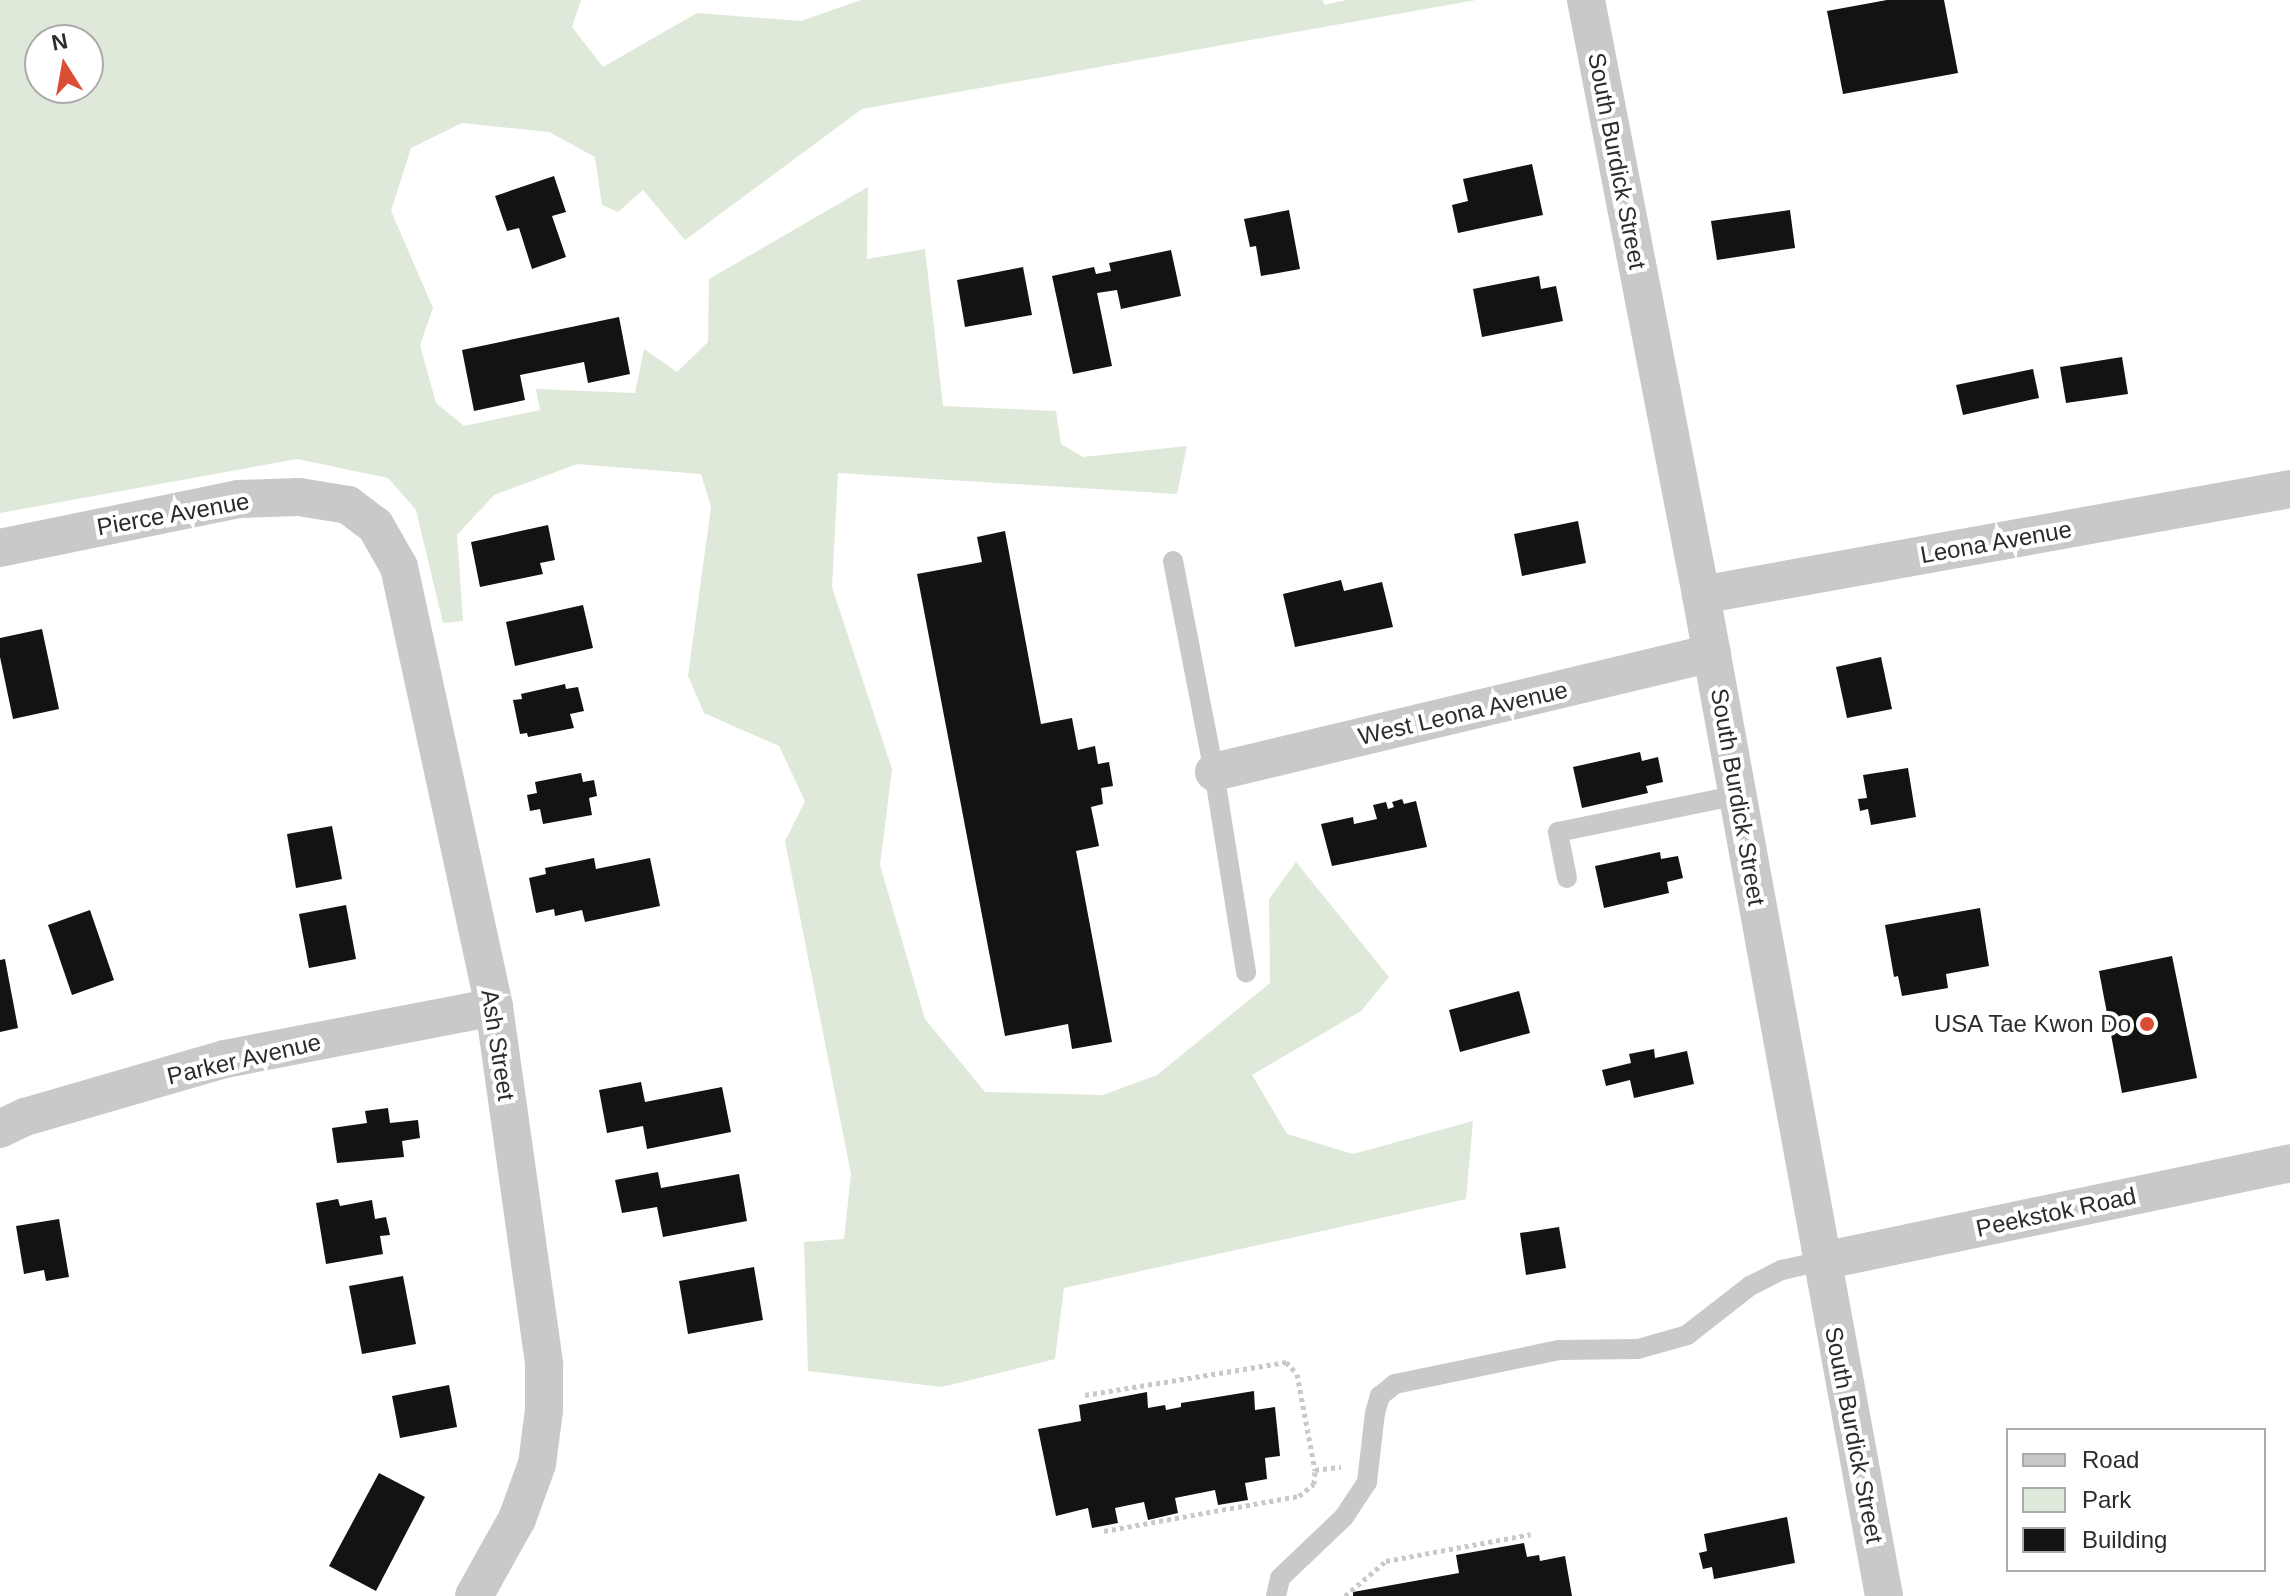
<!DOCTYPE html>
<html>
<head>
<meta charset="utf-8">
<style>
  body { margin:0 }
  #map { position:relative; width:2290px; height:1596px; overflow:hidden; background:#fff; font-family:Helvetica,sans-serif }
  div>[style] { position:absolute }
  .green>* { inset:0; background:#dee9d9 }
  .building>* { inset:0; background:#131313 }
  .path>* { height:5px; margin-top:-2.5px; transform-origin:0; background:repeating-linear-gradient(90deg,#c9c9c9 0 4px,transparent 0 8px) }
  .service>* { height:20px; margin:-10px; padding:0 10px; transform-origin:10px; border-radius:10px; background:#c9c9c9 }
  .minor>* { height:38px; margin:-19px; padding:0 19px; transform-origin:19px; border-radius:19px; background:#c9c9c9 }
  .dots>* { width:22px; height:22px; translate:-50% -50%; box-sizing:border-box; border:4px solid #fff; border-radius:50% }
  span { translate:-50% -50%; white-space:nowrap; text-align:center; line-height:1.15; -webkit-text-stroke:8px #fff; paint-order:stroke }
  .street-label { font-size:24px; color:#2c2c2c }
  .poi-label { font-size:24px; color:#2c2c2c }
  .right { translate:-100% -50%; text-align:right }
  .legend { position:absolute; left:2006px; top:1428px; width:260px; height:144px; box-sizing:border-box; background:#fff; border:2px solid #ababab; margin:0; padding:10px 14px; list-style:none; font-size:24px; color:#2c2c2c }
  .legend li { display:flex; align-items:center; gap:16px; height:40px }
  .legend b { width:40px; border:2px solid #ababab }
  .north { position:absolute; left:24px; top:24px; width:80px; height:80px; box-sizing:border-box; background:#fff; border:2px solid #ababab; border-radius:50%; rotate:349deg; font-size:22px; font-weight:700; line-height:32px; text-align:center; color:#2c2c2c }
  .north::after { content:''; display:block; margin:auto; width:28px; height:36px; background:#da4e36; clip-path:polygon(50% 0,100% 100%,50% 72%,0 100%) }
</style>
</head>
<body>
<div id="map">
  <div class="green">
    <div style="clip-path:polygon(evenodd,0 0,581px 0,572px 27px,603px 67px,697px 13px,801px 21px,861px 0,1323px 0,1324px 5px,1347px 0,1476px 0,862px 109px,685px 240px,643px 190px,618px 212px,602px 205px,595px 157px,549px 132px,462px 123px,411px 148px,391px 211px,433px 308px,420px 345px,436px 403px,464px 426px,540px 410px,536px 389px,635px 393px,644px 349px,677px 372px,708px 342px,709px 279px,868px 187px,867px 259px,925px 249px,943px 406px,1056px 411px,1061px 444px,1083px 457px,1187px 446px,1177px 494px,838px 473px,832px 587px,892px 769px,880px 865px,925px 1019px,985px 1092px,1103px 1095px,1157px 1075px,1270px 983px,1269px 899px,1296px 862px,1389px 977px,1361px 1011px,1252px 1075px,1287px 1134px,1353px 1154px,1473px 1121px,1466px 1199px,1064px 1288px,1055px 1359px,942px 1387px,808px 1371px,804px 1242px,844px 1239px,851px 1174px,785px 841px,805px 801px,779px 746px,704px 713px,688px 676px,711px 507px,701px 474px,577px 464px,494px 495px,457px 535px,463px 621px,443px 623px,416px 510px,388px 478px,297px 459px,0 513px,0 0,40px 40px,88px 40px,88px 88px,40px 88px,40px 40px)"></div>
  </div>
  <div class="building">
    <div style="clip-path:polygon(1887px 0,1944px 0,1958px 73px,1843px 94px,1827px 11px)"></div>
    <div style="clip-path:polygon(1532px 164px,1543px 215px,1458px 233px,1452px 205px,1468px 201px,1463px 179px)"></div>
    <div style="clip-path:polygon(554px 176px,566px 212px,552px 216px,566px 257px,532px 269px,519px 228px,507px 231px,495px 196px)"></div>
    <div style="clip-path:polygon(1289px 210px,1300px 269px,1261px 276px,1256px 246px,1250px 247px,1244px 219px)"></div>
    <div style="clip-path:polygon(1790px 210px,1795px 248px,1717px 260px,1711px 221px)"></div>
    <div style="clip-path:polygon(1171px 250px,1181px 296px,1121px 309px,1117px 290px,1097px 293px,1112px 366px,1073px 374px,1052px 276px,1094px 267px,1096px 274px,1111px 271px,1109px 263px)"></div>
    <div style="clip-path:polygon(1023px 267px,1032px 315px,965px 327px,957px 280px)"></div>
    <div style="clip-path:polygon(1539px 276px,1541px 289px,1556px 286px,1563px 321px,1482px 337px,1473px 289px)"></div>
    <div style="clip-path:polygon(619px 317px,630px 374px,588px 383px,584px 362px,520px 375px,525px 400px,474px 411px,462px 350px)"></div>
    <div style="clip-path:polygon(2122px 357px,2128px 394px,2066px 403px,2060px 367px)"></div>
    <div style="clip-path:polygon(2033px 369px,2039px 398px,1963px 415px,1956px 385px)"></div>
    <div style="clip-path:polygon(1578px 521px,1586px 563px,1522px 576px,1514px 534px)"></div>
    <div style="clip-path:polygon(548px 525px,555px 560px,540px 563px,543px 574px,480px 587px,471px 542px)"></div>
    <div style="clip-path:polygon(1005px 531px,1041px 724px,1072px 718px,1078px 750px,1095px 746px,1098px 764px,1109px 762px,1113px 786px,1101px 788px,1103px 804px,1091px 807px,1099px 846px,1076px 851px,1112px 1042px,1072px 1049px,1068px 1024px,1005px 1036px,917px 574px,982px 562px,977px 537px)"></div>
    <div style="clip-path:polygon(1341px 580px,1344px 591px,1382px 582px,1393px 627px,1295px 647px,1283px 594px)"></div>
    <div style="clip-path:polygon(583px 605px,593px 648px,515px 666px,506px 622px)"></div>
    <div style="clip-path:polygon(42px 629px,59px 709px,13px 719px,0 657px,0 638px)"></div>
    <div style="clip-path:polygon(1881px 657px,1892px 709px,1847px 718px,1836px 667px)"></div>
    <div style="clip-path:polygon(565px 684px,566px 689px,578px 687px,584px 711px,570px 714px,574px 728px,528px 737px,527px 733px,520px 734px,513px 700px,522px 699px,521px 694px)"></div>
    <div style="clip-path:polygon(1640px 752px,1642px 761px,1658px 757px,1663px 782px,1646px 786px,1648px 793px,1582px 808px,1573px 767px)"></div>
    <div style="clip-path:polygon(1908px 768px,1916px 817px,1871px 825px,1868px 809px,1860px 811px,1858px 799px,1867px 798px,1863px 775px)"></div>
    <div style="clip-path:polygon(581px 773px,583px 782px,594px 780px,597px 796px,589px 798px,592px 815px,543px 824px,540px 809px,530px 811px,527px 795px,537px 793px,535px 782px)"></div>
    <div style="clip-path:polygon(1402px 799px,1404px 804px,1416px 801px,1427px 847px,1332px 866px,1321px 824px,1353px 817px,1354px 824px,1377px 819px,1373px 805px,1386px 802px,1388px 809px,1394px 807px,1392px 802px)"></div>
    <div style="clip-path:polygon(332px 826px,342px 879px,296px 888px,287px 834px)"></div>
    <div style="clip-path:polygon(1660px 852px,1661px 859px,1678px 856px,1683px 878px,1667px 882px,1669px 893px,1604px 908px,1595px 866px)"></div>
    <div style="clip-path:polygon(594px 858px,596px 869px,650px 858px,660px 906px,585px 922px,582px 910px,555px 916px,554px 909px,536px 913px,529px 878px,546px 874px,545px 868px)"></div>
    <div style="clip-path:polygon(346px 905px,356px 959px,309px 968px,299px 914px)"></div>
    <div style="clip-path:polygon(1980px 908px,1989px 966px,1946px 974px,1948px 988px,1902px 996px,1898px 976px,1894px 977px,1885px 925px)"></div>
    <div style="clip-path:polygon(90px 910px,114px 980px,72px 995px,48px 925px)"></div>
    <div style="clip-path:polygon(2172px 956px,2197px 1078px,2122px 1093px,2099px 971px)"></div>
    <div style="clip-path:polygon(5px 959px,18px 1028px,0 1032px,0 960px)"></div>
    <div style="clip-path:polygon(1519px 991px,1530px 1033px,1460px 1052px,1449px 1010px)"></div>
    <div style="clip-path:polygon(1654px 1049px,1655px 1058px,1687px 1051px,1694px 1084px,1634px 1098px,1630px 1080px,1606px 1086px,1602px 1070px,1631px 1063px,1629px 1054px)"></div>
    <div style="clip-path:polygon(641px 1082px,645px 1102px,722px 1087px,731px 1132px,647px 1149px,643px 1126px,607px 1133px,599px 1090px)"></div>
    <div style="clip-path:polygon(388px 1108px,390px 1123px,418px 1120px,420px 1138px,402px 1141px,404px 1157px,337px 1163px,332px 1128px,367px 1123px,365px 1111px)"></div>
    <div style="clip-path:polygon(658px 1172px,661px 1188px,739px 1174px,747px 1221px,663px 1237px,657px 1207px,622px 1213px,615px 1180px)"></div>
    <div style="clip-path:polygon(338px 1199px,340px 1206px,372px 1200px,375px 1219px,386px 1217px,390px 1235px,380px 1236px,383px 1254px,326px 1264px,316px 1203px)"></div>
    <div style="clip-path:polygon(59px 1219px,69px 1277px,46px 1281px,44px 1270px,24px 1274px,16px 1226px)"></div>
    <div style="clip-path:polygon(1559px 1227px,1566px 1268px,1526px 1275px,1520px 1233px)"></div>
    <div style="clip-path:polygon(754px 1267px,763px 1320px,688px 1334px,679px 1281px)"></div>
    <div style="clip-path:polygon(403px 1276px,416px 1344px,362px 1354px,349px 1286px)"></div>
    <div style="clip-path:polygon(449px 1385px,457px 1427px,400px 1438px,392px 1396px)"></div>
    <div style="clip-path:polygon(1254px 1391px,1255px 1410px,1275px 1407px,1280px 1456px,1265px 1458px,1267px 1479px,1245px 1483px,1248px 1500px,1218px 1505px,1215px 1490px,1175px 1498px,1178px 1513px,1148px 1520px,1144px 1502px,1115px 1508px,1118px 1523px,1092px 1528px,1088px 1508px,1056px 1516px,1038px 1429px,1081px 1421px,1079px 1405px,1147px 1392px,1148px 1408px,1165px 1405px,1166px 1410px,1181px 1407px,1181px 1403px)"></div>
    <div style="clip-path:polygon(379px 1473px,425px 1497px,376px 1591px,329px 1566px)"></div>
    <div style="clip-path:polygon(1787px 1517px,1795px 1563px,1714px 1579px,1712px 1567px,1703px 1569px,1699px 1553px,1707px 1551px,1704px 1534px)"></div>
    <div style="clip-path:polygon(1524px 1543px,1527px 1557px,1539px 1555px,1540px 1561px,1565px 1556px,1572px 1596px,1353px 1596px,1353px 1592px,1459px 1573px,1456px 1555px)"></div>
  </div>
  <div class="path">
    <div style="left:1085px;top:1395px;width:204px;rotate:-9.3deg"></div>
    <div style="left:1286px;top:1362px;width:16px;rotate:47deg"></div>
    <div style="left:1297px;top:1374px;width:98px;rotate:79.4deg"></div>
    <div style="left:1315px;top:1470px;width:26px;rotate:-7deg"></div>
    <div style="left:1104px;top:1531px;width:198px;rotate:-10.2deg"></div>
    <div style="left:1299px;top:1496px;width:19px;rotate:-39deg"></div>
    <div style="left:1314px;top:1484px;width:14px;rotate:-86deg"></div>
    <div style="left:1345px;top:1596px;width:54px;rotate:-40.5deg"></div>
    <div style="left:1386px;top:1561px;width:147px;rotate:-10.5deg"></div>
  </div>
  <div class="service">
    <div style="left:1173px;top:561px;width:215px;rotate:79deg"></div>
    <div style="left:1214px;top:772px;width:203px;rotate:80.9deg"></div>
    <div style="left:1567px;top:878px;width:47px;rotate:-101.1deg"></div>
    <div style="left:1558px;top:832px;width:184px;rotate:-11.6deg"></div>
    <div style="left:1276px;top:1596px;width:18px;rotate:-77deg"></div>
    <div style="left:1280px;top:1578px;width:88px;rotate:-43.6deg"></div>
    <div style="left:1344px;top:1517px;width:42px;rotate:-56.7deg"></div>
    <div style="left:1367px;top:1482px;width:69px;rotate:-83.4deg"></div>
    <div style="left:1375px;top:1413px;width:18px;rotate:-74deg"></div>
    <div style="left:1380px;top:1396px;width:19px;rotate:-39deg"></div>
    <div style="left:1395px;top:1384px;width:167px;rotate:-11.7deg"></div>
    <div style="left:1559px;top:1350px;width:79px;rotate:-0.7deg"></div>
    <div style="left:1638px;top:1349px;width:51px;rotate:-15.9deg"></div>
    <div style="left:1687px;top:1335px;width:80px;rotate:-37.9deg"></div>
    <div style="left:1750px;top:1286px;width:36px;rotate:-27deg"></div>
    <div style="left:1782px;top:1270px;width:41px;rotate:-12.7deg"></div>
  </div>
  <div class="minor">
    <div style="left:1586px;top:0;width:606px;rotate:79.06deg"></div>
    <div style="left:1701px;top:595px;width:1018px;rotate:79.64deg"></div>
    <div style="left:0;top:548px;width:243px;rotate:-11.6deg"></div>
    <div style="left:238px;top:499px;width:61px;rotate:-1.9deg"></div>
    <div style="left:299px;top:497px;width:50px;rotate:9.3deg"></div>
    <div style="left:348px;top:505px;width:34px;rotate:37deg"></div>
    <div style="left:375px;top:525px;width:48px;rotate:60.3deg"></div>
    <div style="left:399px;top:567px;width:450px;rotate:77.8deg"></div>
    <div style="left:494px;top:1007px;width:361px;rotate:82deg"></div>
    <div style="left:544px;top:1365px;width:45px;rotate:90deg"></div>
    <div style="left:544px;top:1410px;width:54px;rotate:97.4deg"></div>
    <div style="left:537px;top:1464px;width:59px;rotate:110deg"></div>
    <div style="left:517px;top:1519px;width:88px;rotate:119.2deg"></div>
    <div style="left:1701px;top:595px;width:598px;rotate:-10.2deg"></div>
    <div style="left:1214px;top:772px;width:512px;rotate:-13.44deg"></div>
    <div style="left:0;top:1129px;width:28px;rotate:-26deg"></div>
    <div style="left:25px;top:1117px;width:208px;rotate:-16.2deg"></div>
    <div style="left:225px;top:1059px;width:274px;rotate:-10.9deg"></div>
    <div style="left:1822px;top:1261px;width:478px;rotate:-11.8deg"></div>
  </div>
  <div class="dots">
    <div style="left:2147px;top:1024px;background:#da4e36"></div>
  </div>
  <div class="street-label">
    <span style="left:1617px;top:161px;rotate:79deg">South Burdick Street</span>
    <span style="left:173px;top:514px;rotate:-10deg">Pierce Avenue</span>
    <span style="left:1996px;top:542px;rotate:-10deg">Leona Avenue</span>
    <span style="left:1463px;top:713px;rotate:-13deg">West Leona Avenue</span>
    <span style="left:1738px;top:797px;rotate:80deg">South Burdick Street</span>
    <span style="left:498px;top:1045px;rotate:81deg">Ash Street</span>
    <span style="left:244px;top:1059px;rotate:-13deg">Parker Avenue</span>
    <span style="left:2056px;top:1212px;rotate:-12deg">Peekstok Road</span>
    <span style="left:1854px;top:1435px;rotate:79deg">South Burdick Street</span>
  </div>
  <div class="poi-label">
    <span class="right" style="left:2131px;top:1024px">USA Tae Kwon Do</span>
  </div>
  <ul class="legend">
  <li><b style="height:10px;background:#c9c9c9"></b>Road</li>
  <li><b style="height:22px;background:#dee9d9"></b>Park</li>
  <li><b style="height:22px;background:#131313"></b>Building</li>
  </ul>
  <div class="north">N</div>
</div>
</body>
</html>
